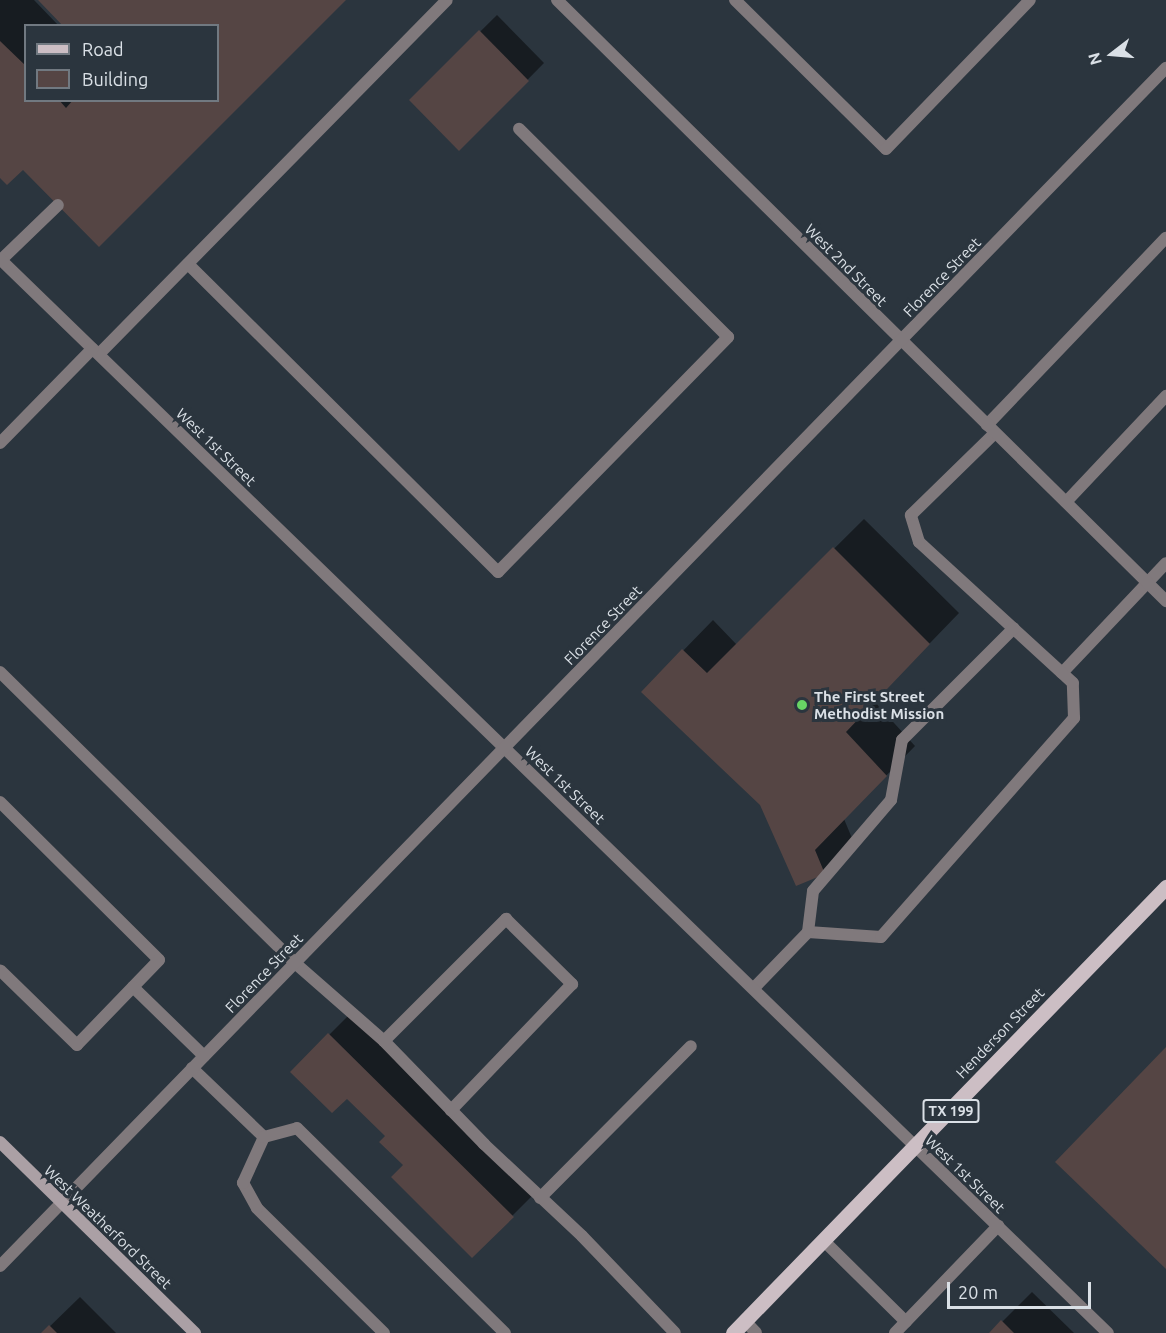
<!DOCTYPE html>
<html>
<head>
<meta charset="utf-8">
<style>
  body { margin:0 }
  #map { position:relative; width:1166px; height:1333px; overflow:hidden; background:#2b353e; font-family:Ubuntu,sans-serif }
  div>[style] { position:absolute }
  .shadow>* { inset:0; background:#0007 }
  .building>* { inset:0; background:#554544 }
  .lane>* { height:12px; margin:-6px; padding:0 6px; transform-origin:6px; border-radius:6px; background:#80797c }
  .street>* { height:12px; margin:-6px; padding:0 6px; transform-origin:6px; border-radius:6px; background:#80797c }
  .secondary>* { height:12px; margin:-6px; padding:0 6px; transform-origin:6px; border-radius:6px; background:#aba0a5 }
  .primary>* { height:15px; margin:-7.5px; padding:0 7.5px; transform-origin:7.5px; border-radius:7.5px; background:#ccbec4 }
  .dots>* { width:16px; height:16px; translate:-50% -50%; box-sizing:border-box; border:3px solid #2b353e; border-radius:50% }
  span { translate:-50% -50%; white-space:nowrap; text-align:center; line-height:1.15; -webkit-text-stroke:6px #2b353e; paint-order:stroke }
  .shield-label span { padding:2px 4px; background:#2b353e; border:2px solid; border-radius:4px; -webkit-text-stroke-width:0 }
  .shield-label { font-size:14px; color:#dae0e6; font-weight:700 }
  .street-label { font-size:15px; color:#dae0e6 }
  .poi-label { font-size:15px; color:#dae0e6; font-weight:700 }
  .left { translate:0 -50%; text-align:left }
  .legend { position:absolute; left:24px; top:24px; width:195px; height:78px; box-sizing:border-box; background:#2b353e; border:2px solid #717981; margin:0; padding:8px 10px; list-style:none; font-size:18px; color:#dae0e6 }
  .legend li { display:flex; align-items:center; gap:12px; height:30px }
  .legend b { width:30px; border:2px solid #717981 }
  .north { position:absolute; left:1082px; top:24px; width:60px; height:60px; -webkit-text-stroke:4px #2b353e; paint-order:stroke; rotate:254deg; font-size:16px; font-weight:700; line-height:24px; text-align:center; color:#dae0e6 }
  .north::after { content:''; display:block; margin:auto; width:21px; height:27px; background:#dae0e6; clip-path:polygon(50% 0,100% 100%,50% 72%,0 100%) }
  .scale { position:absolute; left:947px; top:1282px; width:144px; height:27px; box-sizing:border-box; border:3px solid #dae0e6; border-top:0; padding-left:8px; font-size:18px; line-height:21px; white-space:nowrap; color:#dae0e6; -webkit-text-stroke:4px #2b353e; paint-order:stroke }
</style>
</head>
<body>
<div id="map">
  <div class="shadow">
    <div style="clip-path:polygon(0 0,34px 0,59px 26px,26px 26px,26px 100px,218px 100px,218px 26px,40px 0,344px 0,99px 245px,43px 151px,0 176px)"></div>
    <div style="clip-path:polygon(497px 15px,544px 63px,459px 149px,411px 100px)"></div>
    <div style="clip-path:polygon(864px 519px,959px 613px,874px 701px,915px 746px,844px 819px,854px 843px,824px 873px,761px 804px,643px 692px,713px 620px,737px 645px)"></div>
    <div style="clip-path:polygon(353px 1011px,536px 1192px,472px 1256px,405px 1165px,387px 1136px,347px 1097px,292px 1072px)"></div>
    <div style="clip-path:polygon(1032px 1292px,1074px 1333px,991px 1333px)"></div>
    <div style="clip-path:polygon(80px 1297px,116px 1333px,43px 1333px)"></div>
  </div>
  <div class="building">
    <div style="clip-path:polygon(38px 0,346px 0,99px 247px,23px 170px,7px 185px,0 178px,0 41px,26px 66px,26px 100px,59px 100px,66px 108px,73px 100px,218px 100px,218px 26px,63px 26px)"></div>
    <div style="clip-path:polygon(479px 30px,529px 81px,459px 151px,409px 100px)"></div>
    <div style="clip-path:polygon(833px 547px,930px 644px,846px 732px,887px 776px,815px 850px,825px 874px,796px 886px,760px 805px,641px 692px,682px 649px,707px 673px)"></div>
    <div style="clip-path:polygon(328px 1033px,514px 1217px,472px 1258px,391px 1177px,403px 1165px,379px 1142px,385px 1136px,347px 1099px,332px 1113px,290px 1072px)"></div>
    <div style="clip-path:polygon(1166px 1047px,1166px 1269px,1055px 1162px)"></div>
    <div style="clip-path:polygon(1001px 1320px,1014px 1333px,989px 1333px)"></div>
    <div style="clip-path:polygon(49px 1325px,57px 1333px,41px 1333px)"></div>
  </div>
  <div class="lane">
    <div style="left:735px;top:0;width:212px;rotate:44.6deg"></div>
    <div style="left:886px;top:149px;width:207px;rotate:-46deg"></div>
    <div style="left:1px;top:260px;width:79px;rotate:-44deg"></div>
    <div style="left:188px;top:264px;width:437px;rotate:44.8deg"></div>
    <div style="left:498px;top:572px;width:329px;rotate:-45.6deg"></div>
    <div style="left:728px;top:337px;width:295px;rotate:-135.1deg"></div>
    <div style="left:99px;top:354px;width:496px;rotate:-45.5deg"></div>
    <div style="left:987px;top:425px;width:259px;rotate:-46.3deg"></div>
    <div style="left:1066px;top:502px;width:146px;rotate:-46.7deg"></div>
    <div style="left:0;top:672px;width:414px;rotate:44.6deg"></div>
    <div style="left:295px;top:963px;width:118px;rotate:41.2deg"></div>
    <div style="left:384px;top:1041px;width:144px;rotate:45.8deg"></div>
    <div style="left:484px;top:1144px;width:134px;rotate:43.2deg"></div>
    <div style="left:582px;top:1236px;width:134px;rotate:46.2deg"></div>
    <div style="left:1062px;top:673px;width:151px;rotate:-46.6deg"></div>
    <div style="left:0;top:802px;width:224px;rotate:44.8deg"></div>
    <div style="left:159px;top:960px;width:118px;rotate:134deg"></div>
    <div style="left:77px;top:1045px;width:107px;rotate:-135.8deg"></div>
    <div style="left:808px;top:932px;width:73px;rotate:3.9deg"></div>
    <div style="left:881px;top:937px;width:292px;rotate:-48.6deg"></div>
    <div style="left:1074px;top:718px;width:35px;rotate:-92deg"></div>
    <div style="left:1073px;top:683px;width:209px;rotate:-137.5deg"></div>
    <div style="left:919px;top:542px;width:28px;rotate:-107deg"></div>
    <div style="left:911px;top:515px;width:117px;rotate:-44.3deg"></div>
    <div style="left:133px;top:987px;width:99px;rotate:44.2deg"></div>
    <div style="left:754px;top:988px;width:78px;rotate:-46deg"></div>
    <div style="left:808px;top:932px;width:41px;rotate:-83deg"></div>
    <div style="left:813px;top:891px;width:120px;rotate:-49.4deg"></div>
    <div style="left:891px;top:800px;width:61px;rotate:-79.6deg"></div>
    <div style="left:902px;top:740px;width:158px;rotate:-45deg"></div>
    <div style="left:384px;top:1041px;width:173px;rotate:-45deg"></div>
    <div style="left:506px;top:919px;width:93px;rotate:44.6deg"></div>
    <div style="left:572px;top:984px;width:175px;rotate:133.8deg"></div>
    <div style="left:192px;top:1068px;width:100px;rotate:43.8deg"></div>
    <div style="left:540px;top:1198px;width:214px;rotate:-45.2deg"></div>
    <div style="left:824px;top:1241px;width:115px;rotate:44.6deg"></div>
    <div style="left:745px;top:1321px;width:16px;rotate:47deg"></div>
    <div style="left:384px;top:1333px;width:178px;rotate:-135.5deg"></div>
    <div style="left:257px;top:1208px;width:29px;rotate:-119deg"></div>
    <div style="left:243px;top:1183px;width:51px;rotate:-65.5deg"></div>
    <div style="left:264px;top:1137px;width:34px;rotate:-15deg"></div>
    <div style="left:297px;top:1128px;width:292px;rotate:44.6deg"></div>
    <div style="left:895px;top:1333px;width:149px;rotate:-46.1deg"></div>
  </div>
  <div class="street">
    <div style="left:557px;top:0;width:856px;rotate:44.62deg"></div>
    <div style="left:0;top:259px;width:1543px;rotate:44.11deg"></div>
    <div style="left:0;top:443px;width:132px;rotate:-45.6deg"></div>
    <div style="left:0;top:1266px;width:1672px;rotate:-45.78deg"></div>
  </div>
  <div class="secondary">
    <div style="left:0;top:1142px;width:273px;rotate:44.4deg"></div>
  </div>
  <div class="primary">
    <div style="left:733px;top:1333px;width:622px;rotate:-45.85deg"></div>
  </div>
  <div class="dots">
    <div style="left:802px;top:705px;background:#68d465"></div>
  </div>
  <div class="shield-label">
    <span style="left:951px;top:1111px">TX 199</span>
  </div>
  <div class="street-label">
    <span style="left:846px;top:265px;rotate:45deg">West 2nd Street</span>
    <span style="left:942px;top:277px;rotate:-46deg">Florence Street</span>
    <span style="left:216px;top:447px;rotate:44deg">West 1st Street</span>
    <span style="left:603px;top:625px;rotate:-46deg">Florence Street</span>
    <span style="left:565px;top:785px;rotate:44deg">West 1st Street</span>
    <span style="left:264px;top:973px;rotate:-46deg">Florence Street</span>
    <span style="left:1000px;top:1033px;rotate:-46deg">Henderson Street</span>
    <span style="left:965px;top:1174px;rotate:44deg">West 1st Street</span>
    <span style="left:108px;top:1227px;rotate:44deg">West Weatherford Street</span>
  </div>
  <div class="poi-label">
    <span class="left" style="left:814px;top:705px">The First Street<br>Methodist Mission</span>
  </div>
  <ul class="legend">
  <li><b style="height:8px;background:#ccbec4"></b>Road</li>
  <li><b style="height:16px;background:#554544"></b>Building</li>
  </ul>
  <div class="north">N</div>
  <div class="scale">20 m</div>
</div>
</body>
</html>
